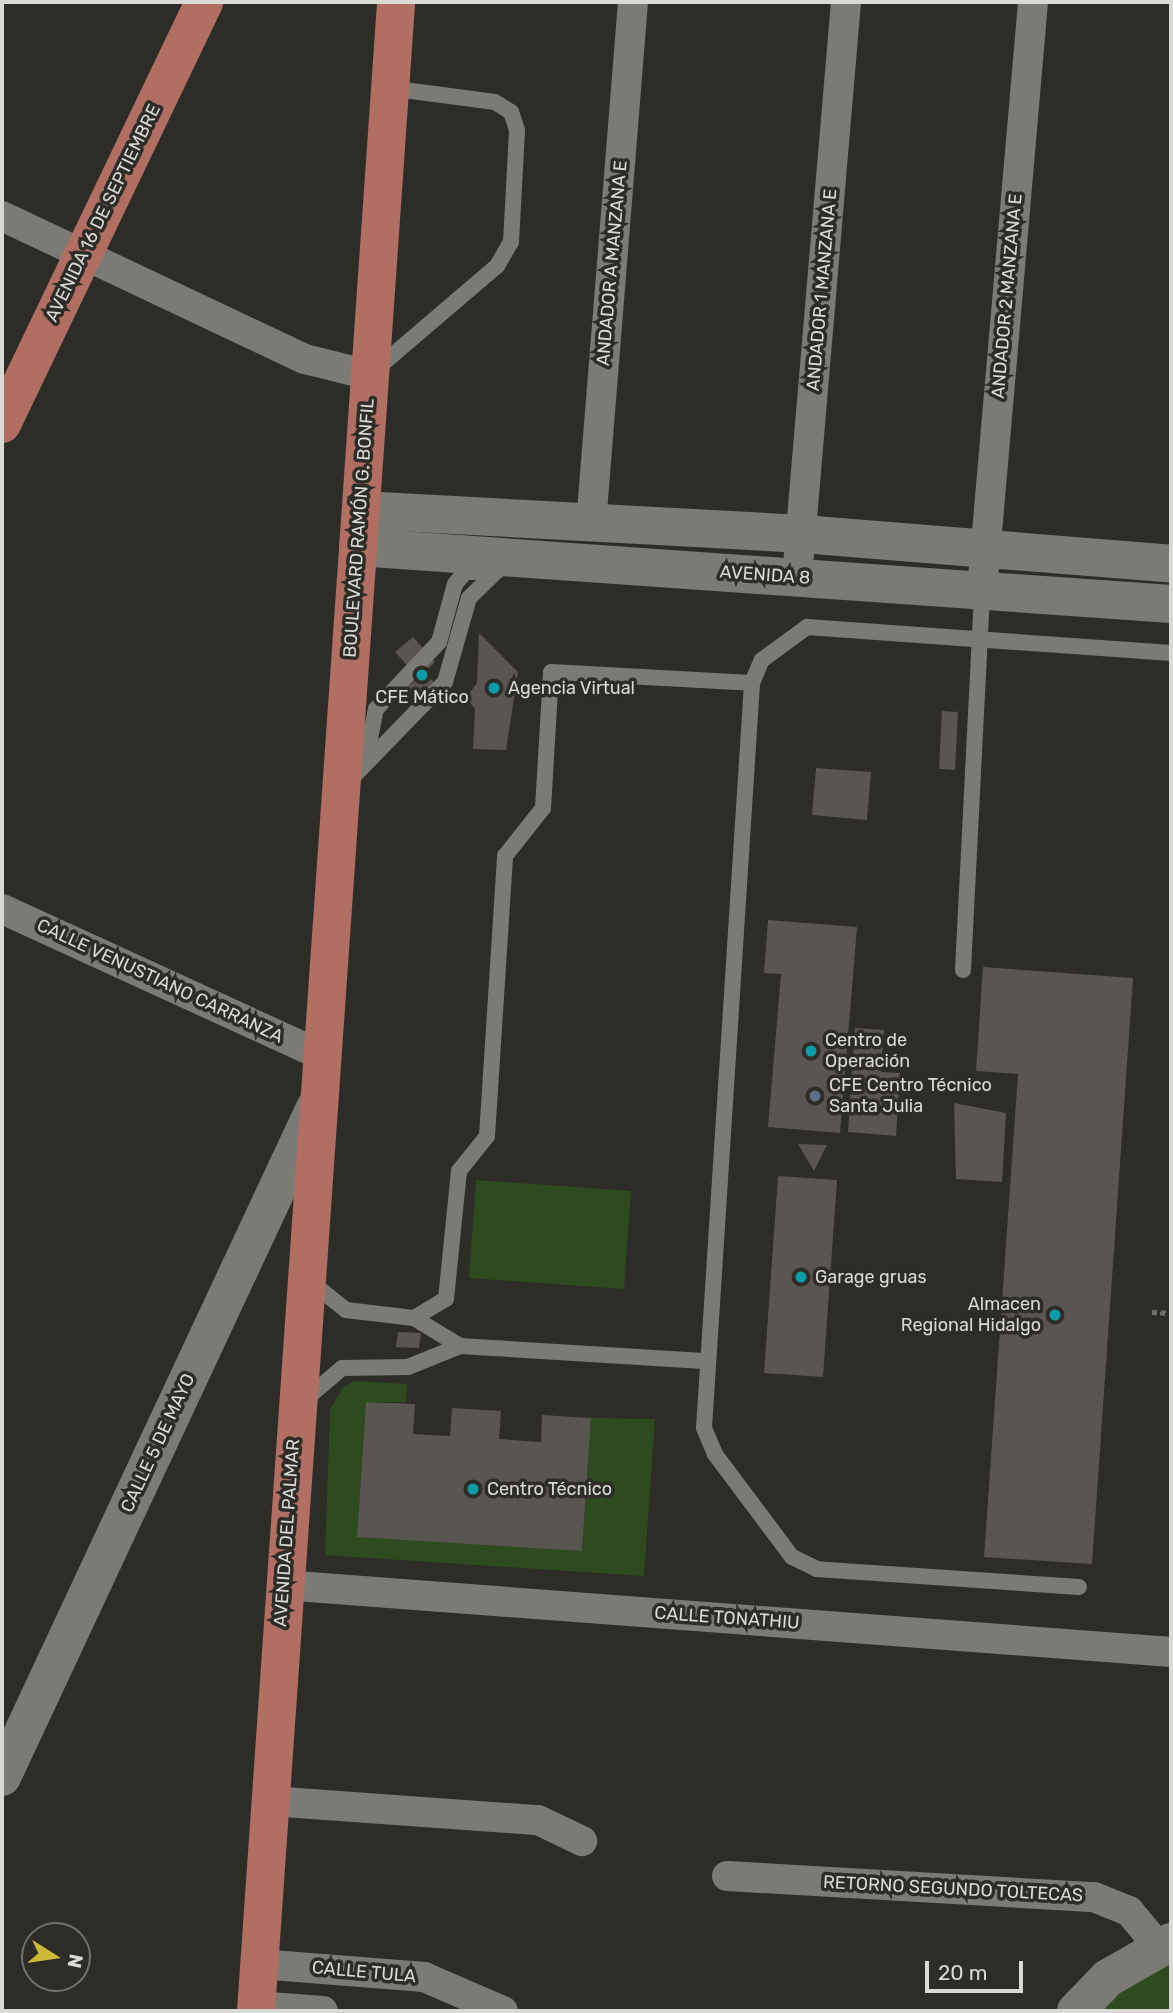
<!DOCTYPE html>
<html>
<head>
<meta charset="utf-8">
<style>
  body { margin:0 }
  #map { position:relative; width:1173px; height:2013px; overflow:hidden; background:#2e2c27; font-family:Rubik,sans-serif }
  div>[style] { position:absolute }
  .green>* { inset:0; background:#2e4a1f }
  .building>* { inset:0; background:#595551 }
  .path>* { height:4.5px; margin-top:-2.25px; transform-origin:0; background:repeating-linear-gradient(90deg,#716f6b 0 5px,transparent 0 8.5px) }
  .service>* { height:16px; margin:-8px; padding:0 8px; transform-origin:8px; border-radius:8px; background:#7c7a74 }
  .minor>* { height:30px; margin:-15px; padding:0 15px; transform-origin:15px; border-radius:15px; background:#7c7a74 }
  .tertiary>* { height:38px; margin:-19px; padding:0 19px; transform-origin:19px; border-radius:19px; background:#7c7a74 }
  .primary>* { height:38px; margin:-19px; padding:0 19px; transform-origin:19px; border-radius:19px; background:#b16f63 }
  .dots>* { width:19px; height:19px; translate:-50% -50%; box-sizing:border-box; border:4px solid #2e2c27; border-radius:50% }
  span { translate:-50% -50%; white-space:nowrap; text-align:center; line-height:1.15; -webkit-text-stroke:7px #2e2c27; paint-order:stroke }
  .street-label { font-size:18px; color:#dad9d6 }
  .poi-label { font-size:18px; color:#dad9d6 }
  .left { translate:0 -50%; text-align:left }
  .right { translate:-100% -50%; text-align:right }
  .frame { position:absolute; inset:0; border:4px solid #dad9d6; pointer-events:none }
  .north { position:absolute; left:21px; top:1922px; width:70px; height:70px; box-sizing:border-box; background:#2e2c27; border:2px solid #73716d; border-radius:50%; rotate:102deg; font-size:19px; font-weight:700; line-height:28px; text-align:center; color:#dad9d6 }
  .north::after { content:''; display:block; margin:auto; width:24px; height:32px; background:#ccb939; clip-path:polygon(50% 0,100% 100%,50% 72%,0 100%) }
  .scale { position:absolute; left:925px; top:1961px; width:98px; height:32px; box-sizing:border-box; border:4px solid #dad9d6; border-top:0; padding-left:9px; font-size:21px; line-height:24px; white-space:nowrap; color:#dad9d6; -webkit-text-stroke:5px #2e2c27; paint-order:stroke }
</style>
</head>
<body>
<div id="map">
  <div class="green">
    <div style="clip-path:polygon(476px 1180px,631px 1191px,624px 1289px,469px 1278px)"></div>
    <div style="clip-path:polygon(355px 1381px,407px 1384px,406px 1402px,366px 1402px,357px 1536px,582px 1551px,591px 1418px,655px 1419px,644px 1576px,325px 1555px,330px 1410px,343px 1387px)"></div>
    <div style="clip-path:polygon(1171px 1964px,1171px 2011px,1098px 2011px,1136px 1981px)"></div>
  </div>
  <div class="building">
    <div style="clip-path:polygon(479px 633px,518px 672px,506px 750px,473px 749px,475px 709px,466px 698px,477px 683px)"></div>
    <div style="clip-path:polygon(413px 637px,435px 662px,425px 672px,445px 695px,428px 711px,407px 688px,418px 678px,395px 652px)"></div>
    <div style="clip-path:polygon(942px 711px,958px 712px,955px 770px,939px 769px)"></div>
    <div style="clip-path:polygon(816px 768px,871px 772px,867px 820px,812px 815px)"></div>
    <div style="clip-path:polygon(768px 920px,857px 927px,840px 1133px,768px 1127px,781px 974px,764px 973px)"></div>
    <div style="clip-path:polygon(983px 967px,1133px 978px,1092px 1564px,984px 1557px,1018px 1074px,976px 1071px)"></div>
    <div style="clip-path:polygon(855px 1028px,884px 1030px,881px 1072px,900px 1073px,896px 1136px,848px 1132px)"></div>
    <div style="clip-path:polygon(954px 1103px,1006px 1113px,1002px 1182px,956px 1179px)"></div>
    <div style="clip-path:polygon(798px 1144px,827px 1145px,814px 1171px)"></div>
    <div style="clip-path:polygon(778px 1176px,837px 1180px,823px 1377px,764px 1373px)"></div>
    <div style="clip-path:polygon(398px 1332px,421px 1333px,419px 1348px,396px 1347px)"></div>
    <div style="clip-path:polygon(366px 1402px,415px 1404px,413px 1434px,450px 1436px,452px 1408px,501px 1411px,499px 1439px,541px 1442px,542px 1415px,591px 1418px,582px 1551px,357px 1537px)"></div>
  </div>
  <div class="path">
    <div style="left:1152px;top:1312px;width:19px;rotate:3deg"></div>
  </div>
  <div class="service">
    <div style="left:374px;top:371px;width:162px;rotate:-40.5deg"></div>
    <div style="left:497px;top:266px;width:28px;rotate:-60deg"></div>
    <div style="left:511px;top:242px;width:112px;rotate:-86.9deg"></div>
    <div style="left:517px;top:130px;width:19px;rotate:-108deg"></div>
    <div style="left:511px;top:112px;width:19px;rotate:-148deg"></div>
    <div style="left:495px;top:102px;width:107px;rotate:-172.5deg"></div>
    <div style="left:366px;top:758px;width:50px;rotate:-78.5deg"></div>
    <div style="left:376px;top:709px;width:92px;rotate:-46.8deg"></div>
    <div style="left:439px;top:642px;width:60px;rotate:-74.6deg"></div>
    <div style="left:455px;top:584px;width:16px;rotate:-50deg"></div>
    <div style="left:465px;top:572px;width:17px"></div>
    <div style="left:350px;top:780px;width:136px;rotate:-45.9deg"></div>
    <div style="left:445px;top:682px;width:87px;rotate:-74.1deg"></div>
    <div style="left:469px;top:598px;width:50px;rotate:-44.2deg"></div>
    <div style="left:963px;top:970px;width:380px;rotate:-87.1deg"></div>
    <div style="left:311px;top:1282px;width:45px;rotate:38.7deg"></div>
    <div style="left:346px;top:1310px;width:68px;rotate:6.7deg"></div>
    <div style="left:414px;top:1318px;width:54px;rotate:31.3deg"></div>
    <div style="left:414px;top:1318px;width:37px;rotate:-31deg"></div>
    <div style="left:446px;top:1299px;width:129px;rotate:-84.2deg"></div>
    <div style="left:459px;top:1171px;width:45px;rotate:-51.3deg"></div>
    <div style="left:487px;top:1136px;width:281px;rotate:-86.3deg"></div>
    <div style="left:505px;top:856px;width:61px;rotate:-51.6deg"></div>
    <div style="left:543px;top:808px;width:136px;rotate:-86.6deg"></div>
    <div style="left:551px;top:672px;width:201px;rotate:3.1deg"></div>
    <div style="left:307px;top:1398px;width:46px;rotate:-40.6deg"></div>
    <div style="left:342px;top:1368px;width:66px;rotate:-0.9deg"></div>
    <div style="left:408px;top:1367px;width:56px;rotate:-22deg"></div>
    <div style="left:460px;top:1346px;width:248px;rotate:3.5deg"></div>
    <div style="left:1079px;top:1587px;width:263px;rotate:-176.1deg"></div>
    <div style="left:817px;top:1569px;width:28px;rotate:-154deg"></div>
    <div style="left:792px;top:1557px;width:129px;rotate:-126.8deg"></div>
    <div style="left:715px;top:1454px;width:28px;rotate:-113deg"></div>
    <div style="left:704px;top:1428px;width:747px;rotate:-86.31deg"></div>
    <div style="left:752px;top:683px;width:25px;rotate:-67deg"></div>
    <div style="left:762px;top:660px;width:56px;rotate:-36.3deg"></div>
    <div style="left:807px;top:627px;width:365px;rotate:4.1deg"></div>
  </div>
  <div class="minor">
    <div style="left:2px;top:216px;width:335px;rotate:25.3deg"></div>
    <div style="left:305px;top:359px;width:66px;rotate:14deg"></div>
    <div style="left:591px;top:524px;width:524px;rotate:-85.4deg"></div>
    <div style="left:797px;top:577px;width:577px;rotate:-85.13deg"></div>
    <div style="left:982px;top:590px;width:590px;rotate:-85.04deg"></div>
    <div style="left:2px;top:909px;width:348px;rotate:24.6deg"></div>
    <div style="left:283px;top:1585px;width:891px;rotate:4.31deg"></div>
    <div style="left:270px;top:1801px;width:269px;rotate:4.1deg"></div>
    <div style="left:538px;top:1820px;width:49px;rotate:25.5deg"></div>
    <div style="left:727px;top:1876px;width:368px;rotate:3.3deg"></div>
    <div style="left:1094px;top:1897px;width:38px;rotate:22deg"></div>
    <div style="left:1129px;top:1911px;width:47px;rotate:50.2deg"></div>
    <div style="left:259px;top:1964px;width:166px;rotate:4.5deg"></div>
    <div style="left:424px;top:1977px;width:86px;rotate:23.3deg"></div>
    <div style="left:256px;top:2006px;width:67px;rotate:4.3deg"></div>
  </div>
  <div class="tertiary">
    <div style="left:361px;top:510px;width:442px;rotate:3.1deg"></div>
    <div style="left:802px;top:534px;width:370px;rotate:4.6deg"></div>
    <div style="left:358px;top:547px;width:815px;rotate:4.01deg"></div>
    <div style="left:2px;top:1777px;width:739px;rotate:-64.93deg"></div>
    <div style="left:1076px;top:2011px;width:46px;rotate:-45.9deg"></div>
    <div style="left:1108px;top:1978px;width:73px;rotate:-29.7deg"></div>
  </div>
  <div class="primary">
    <div style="left:2px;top:424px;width:468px;rotate:-64.4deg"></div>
    <div style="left:256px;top:2011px;width:2014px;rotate:-86.01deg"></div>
  </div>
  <div class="dots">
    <div style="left:422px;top:675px;background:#0f9aa8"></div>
    <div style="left:494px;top:688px;background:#0f9aa8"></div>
    <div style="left:811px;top:1051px;background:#0f9aa8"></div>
    <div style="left:815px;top:1096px;background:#5c6f8a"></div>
    <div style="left:801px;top:1277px;background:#0f9aa8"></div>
    <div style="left:1055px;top:1315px;background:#0f9aa8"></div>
    <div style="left:473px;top:1489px;background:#0f9aa8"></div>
  </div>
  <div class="street-label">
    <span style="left:103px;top:213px;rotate:-64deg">AVENIDA 16 DE SEPTIEMBRE</span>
    <span style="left:612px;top:263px;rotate:-85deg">ANDADOR A MANZANA E</span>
    <span style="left:822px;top:290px;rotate:-85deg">ANDADOR 1 MANZANA E</span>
    <span style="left:1007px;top:296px;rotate:-85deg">ANDADOR 2 MANZANA E</span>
    <span style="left:359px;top:528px;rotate:-86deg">BOULEVARD RAMÓN G. BONFIL</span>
    <span style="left:765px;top:575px;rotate:4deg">AVENIDA 8</span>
    <span style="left:160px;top:981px;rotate:25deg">CALLE VENUSTIANO CARRANZA</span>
    <span style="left:158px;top:1443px;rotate:-65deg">CALLE 5 DE MAYO</span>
    <span style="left:287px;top:1533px;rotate:-86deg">AVENIDA DEL PALMAR</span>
    <span style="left:727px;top:1618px;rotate:4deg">CALLE TONATHIU</span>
    <span style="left:953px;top:1889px;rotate:3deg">RETORNO SEGUNDO TOLTECAS</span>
    <span style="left:364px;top:1972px;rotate:5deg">CALLE TULA</span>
  </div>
  <div class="poi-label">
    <span class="left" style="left:508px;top:688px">Agencia Virtual</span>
    <span style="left:422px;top:697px">CFE Mático</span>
    <span class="left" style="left:825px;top:1051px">Centro de<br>Operación</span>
    <span class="left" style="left:829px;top:1096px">CFE Centro Técnico<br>Santa Julia</span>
    <span class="left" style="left:815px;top:1277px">Garage gruas</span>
    <span class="right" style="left:1041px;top:1315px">Almacen<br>Regional Hidalgo</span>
    <span class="left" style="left:487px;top:1489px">Centro Técnico</span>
  </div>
  <div class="frame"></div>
  <div class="north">N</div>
  <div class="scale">20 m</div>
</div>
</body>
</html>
